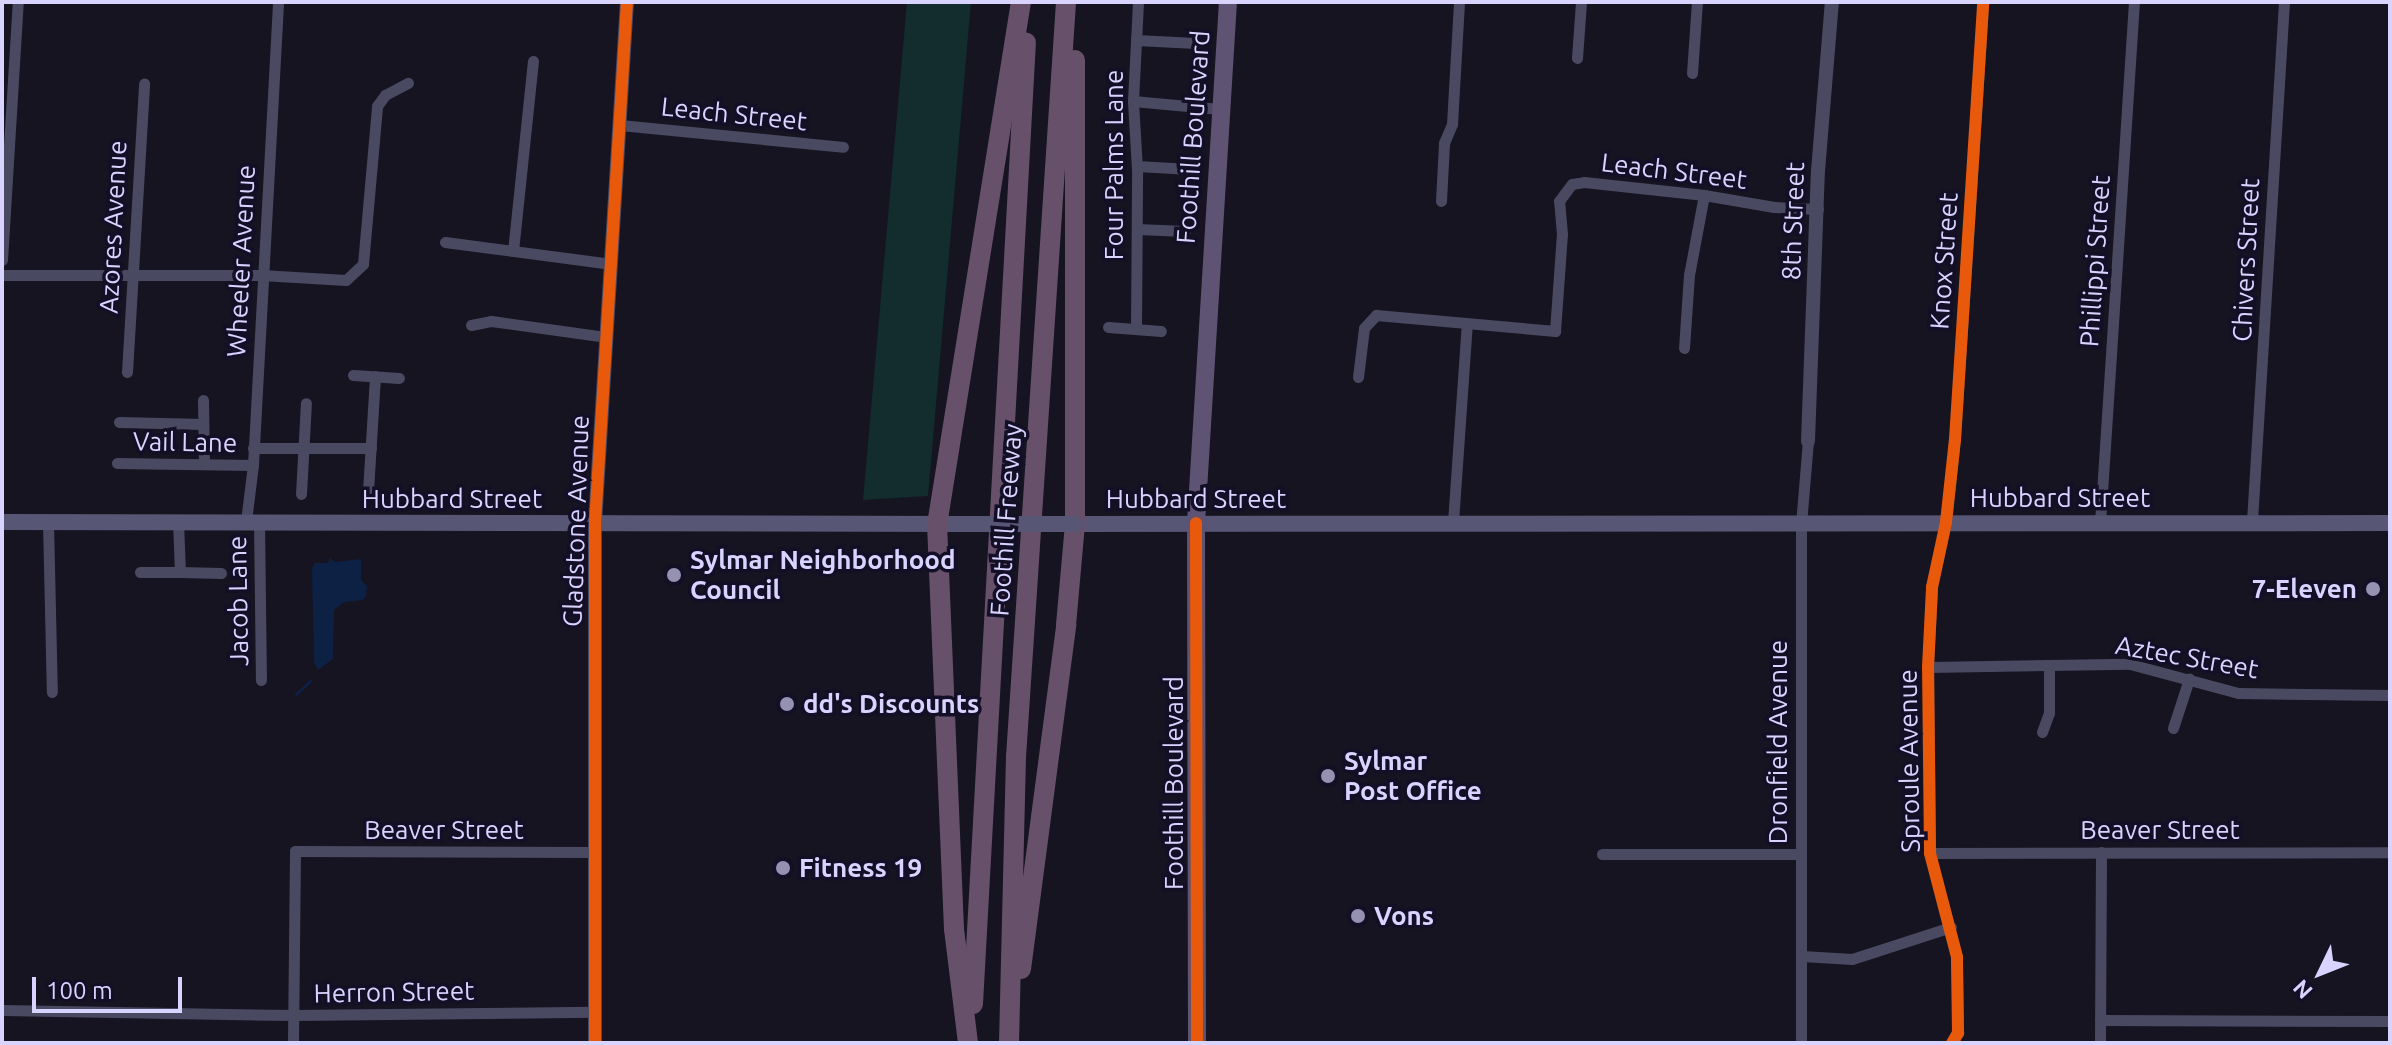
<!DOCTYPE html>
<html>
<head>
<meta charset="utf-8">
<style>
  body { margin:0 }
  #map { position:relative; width:2392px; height:1045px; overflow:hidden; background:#161421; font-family:Ubuntu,sans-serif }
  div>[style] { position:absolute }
  .green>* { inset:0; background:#132c2d }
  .water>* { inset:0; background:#0d2144 }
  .stream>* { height:3px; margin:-1.5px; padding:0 1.5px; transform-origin:1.5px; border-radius:1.5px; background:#0d2144 }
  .minor>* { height:11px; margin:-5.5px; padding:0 5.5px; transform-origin:5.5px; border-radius:5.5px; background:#4a4962 }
  .tertiary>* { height:14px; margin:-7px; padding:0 7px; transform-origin:7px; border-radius:7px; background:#4a4962 }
  .secondary>* { height:16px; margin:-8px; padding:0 8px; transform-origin:8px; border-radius:8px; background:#575674 }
  .primary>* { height:18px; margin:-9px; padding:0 9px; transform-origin:9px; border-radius:9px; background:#5e5373 }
  .motorway>* { height:20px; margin:-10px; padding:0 10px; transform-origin:10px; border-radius:10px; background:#67516a }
  .secondary-bridge>* { height:16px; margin:-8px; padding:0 8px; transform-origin:8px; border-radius:8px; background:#575674 }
  .cycleway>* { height:12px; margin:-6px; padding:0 6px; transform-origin:6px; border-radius:6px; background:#e8590c }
  .dots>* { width:22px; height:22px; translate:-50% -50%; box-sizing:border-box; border:4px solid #130f26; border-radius:50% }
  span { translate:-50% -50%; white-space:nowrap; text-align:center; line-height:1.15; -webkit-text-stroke:7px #130f26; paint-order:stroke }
  .street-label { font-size:26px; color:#d9d4ff }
  .poi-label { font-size:26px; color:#d9d4ff; font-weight:700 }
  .left { translate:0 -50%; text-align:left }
  .right { translate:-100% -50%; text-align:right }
  .frame { position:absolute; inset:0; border:4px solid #d9d4ff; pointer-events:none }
  .north { position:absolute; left:2280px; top:933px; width:80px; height:80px; -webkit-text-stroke:6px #130f26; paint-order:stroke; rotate:227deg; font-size:22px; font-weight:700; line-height:32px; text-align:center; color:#d9d4ff }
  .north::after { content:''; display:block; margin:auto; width:28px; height:36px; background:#d9d4ff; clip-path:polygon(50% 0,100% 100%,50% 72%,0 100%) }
  .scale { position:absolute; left:32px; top:977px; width:150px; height:36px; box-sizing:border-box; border:4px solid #d9d4ff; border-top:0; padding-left:10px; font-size:24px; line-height:28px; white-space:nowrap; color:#d9d4ff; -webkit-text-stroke:6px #130f26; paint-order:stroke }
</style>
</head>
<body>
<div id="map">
  <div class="green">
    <div style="clip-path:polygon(907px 2px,971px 2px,928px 496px,863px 500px)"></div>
  </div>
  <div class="water">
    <div style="clip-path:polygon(330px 558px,335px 562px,361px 559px,361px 580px,367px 586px,366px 596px,363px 600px,344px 602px,334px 610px,333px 659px,318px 670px,314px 662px,312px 568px,315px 563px,328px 563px)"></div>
  </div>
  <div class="stream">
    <div style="left:296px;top:694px;width:19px;rotate:-43deg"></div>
  </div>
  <div class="minor">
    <div style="left:1136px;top:40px;width:60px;rotate:2.9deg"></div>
    <div style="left:1577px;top:58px;width:56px;rotate:-85.9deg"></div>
    <div style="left:1692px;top:73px;width:71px;rotate:-86deg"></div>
    <div style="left:1133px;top:101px;width:87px;rotate:5.3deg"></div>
    <div style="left:620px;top:125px;width:224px;rotate:5.6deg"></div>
    <div style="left:1137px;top:166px;width:53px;rotate:3.2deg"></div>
    <div style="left:1441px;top:201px;width:58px;rotate:-87deg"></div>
    <div style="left:1444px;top:143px;width:21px;rotate:-67deg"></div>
    <div style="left:1452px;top:124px;width:122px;rotate:-86.7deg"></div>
    <div style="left:1137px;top:229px;width:48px;rotate:2.4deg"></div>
    <div style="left:445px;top:242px;width:168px;rotate:7.5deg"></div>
    <div style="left:513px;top:251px;width:191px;rotate:-84deg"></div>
    <div style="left:2px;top:260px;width:258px;rotate:-86.5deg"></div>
    <div style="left:2px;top:275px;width:259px"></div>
    <div style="left:261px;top:275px;width:85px;rotate:3.4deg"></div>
    <div style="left:346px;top:280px;width:23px;rotate:-43deg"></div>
    <div style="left:363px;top:264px;width:159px;rotate:-84.9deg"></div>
    <div style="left:377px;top:106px;width:14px;rotate:-54deg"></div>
    <div style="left:385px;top:95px;width:26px;rotate:-28deg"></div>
    <div style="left:471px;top:325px;width:20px;rotate:-11deg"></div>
    <div style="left:491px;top:321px;width:117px;rotate:7.9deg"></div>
    <div style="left:1108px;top:327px;width:53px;rotate:4.3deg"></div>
    <div style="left:1136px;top:329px;width:160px;rotate:-89.6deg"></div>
    <div style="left:1137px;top:169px;width:68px;rotate:-93.4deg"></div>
    <div style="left:1133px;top:101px;width:99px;rotate:-87.1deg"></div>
    <div style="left:1684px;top:348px;width:73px;rotate:-86.1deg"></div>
    <div style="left:1689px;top:275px;width:81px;rotate:-79.4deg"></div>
    <div style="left:127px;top:372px;width:289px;rotate:-86.6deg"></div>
    <div style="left:353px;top:375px;width:46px;rotate:3.7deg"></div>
    <div style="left:1358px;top:377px;width:49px;rotate:-83deg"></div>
    <div style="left:1364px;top:328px;width:18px;rotate:-47deg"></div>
    <div style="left:1376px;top:315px;width:180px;rotate:5.1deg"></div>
    <div style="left:1555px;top:331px;width:97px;rotate:-85.9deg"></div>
    <div style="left:1562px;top:234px;width:33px;rotate:-95deg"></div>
    <div style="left:1559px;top:201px;width:21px;rotate:-53deg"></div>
    <div style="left:1572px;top:184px;width:12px;rotate:-9deg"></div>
    <div style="left:1584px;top:182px;width:121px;rotate:6.2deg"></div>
    <div style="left:1704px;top:195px;width:71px;rotate:9.7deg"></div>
    <div style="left:1774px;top:207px;width:44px;rotate:2.6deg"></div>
    <div style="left:203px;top:400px;width:64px;rotate:89.1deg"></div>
    <div style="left:119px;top:422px;width:84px;rotate:1.4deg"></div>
    <div style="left:253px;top:448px;width:118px"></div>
    <div style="left:117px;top:463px;width:136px;rotate:0.8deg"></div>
    <div style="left:368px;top:491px;width:115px;rotate:-86.5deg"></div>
    <div style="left:301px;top:494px;width:91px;rotate:-86.9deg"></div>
    <div style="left:178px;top:521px;width:51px;rotate:87.8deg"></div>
    <div style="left:180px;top:572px;width:41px;rotate:1.4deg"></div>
    <div style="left:246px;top:521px;width:56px;rotate:-82.9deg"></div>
    <div style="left:253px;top:465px;width:464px;rotate:-86.9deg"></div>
    <div style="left:259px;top:521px;width:159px;rotate:89.3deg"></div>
    <div style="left:2252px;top:521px;width:520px;rotate:-86.47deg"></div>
    <div style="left:48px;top:522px;width:170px;rotate:88.7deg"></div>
    <div style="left:1453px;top:522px;width:198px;rotate:-86deg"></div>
    <div style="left:2100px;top:523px;width:522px;rotate:-86.27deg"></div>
    <div style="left:140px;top:572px;width:40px"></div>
    <div style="left:1928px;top:667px;width:202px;rotate:-0.9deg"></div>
    <div style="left:2130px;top:664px;width:112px;rotate:15deg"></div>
    <div style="left:2238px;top:693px;width:152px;rotate:0.8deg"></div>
    <div style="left:2173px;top:728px;width:52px;rotate:-71.9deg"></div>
    <div style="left:2042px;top:732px;width:20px;rotate:-70deg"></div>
    <div style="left:2049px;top:713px;width:48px;rotate:-90deg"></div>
    <div style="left:1930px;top:853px;width:460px;rotate:-0.1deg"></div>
    <div style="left:1602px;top:854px;width:197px"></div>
    <div style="left:1802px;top:956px;width:50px;rotate:3.4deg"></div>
    <div style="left:1852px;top:959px;width:104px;rotate:-17.9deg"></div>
    <div style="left:2px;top:1010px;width:291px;rotate:1deg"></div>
    <div style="left:293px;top:1015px;width:302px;rotate:-0.6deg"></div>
    <div style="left:2100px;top:1020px;width:290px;rotate:0.2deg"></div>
    <div style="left:293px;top:1043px;width:192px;rotate:-89.4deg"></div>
    <div style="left:295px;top:851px;width:299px;rotate:0.2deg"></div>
    <div style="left:1801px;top:1043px;width:519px;rotate:-90deg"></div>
    <div style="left:1801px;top:524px;width:83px;rotate:-85.2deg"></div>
    <div style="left:1952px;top:1043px;width:12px;rotate:-59deg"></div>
    <div style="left:1958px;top:1033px;width:76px;rotate:-90.8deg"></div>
    <div style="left:1957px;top:957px;width:107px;rotate:-104.6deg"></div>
    <div style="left:1930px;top:853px;width:186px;rotate:-90.6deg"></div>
    <div style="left:1928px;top:667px;width:80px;rotate:-87.1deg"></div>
    <div style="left:1932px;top:587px;width:66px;rotate:-77.8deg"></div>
    <div style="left:1946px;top:522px;width:83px;rotate:-83.8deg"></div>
    <div style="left:1955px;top:439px;width:438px;rotate:-86.3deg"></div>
    <div style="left:2100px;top:1043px;width:191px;rotate:-89.7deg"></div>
  </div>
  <div class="tertiary">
    <div style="left:1808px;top:441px;width:270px;rotate:-87.9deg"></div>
    <div style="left:1818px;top:171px;width:170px;rotate:-85.3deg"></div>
    <div style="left:595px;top:1043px;width:520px;rotate:-90deg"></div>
    <div style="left:595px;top:523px;width:522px;rotate:-86.49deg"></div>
  </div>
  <div class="secondary">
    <div style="left:2px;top:522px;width:959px;rotate:0.12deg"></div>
    <div style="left:1075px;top:524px;width:1315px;rotate:-0.04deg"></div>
  </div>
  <div class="primary">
    <div style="left:1197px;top:1043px;width:520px;rotate:-90.11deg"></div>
    <div style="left:1196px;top:523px;width:522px;rotate:-86.49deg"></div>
  </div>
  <div class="motorway">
    <div style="left:1021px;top:969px;width:347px;rotate:-82.5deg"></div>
    <div style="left:1066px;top:625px;width:101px;rotate:-84.9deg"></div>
    <div style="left:1075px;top:524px;width:464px;rotate:-90deg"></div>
    <div style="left:973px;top:1004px;width:963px;rotate:-86.85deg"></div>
    <div style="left:968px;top:1043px;width:115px;rotate:-97deg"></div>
    <div style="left:954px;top:929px;width:404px;rotate:-92.4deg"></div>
    <div style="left:937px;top:525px;width:530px;rotate:-80.88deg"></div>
    <div style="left:1009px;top:1043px;width:286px;rotate:-88.6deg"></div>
    <div style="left:1016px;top:757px;width:757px;rotate:-86.21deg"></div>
  </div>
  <div class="secondary-bridge">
    <div style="left:961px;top:524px;width:114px"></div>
  </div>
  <div class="cycleway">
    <div style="left:1196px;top:523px;width:520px;rotate:89.89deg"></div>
    <div style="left:595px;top:1043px;width:520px;rotate:-90deg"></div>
    <div style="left:595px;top:523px;width:522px;rotate:-86.49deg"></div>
    <div style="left:1952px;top:1043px;width:12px;rotate:-59deg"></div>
    <div style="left:1958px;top:1033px;width:76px;rotate:-90.8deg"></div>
    <div style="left:1957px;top:957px;width:107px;rotate:-104.6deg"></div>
    <div style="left:1930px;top:853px;width:186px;rotate:-90.6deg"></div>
    <div style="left:1928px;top:667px;width:80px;rotate:-87.1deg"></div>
    <div style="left:1932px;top:587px;width:66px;rotate:-77.8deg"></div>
    <div style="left:1946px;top:522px;width:83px;rotate:-83.8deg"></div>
    <div style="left:1955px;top:439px;width:438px;rotate:-86.3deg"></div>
  </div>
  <div class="dots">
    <div style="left:674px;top:575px;background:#9591b1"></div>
    <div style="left:2373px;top:589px;background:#9591b1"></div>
    <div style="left:787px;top:704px;background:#9591b1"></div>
    <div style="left:1328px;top:776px;background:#9591b1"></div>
    <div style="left:783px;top:868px;background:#9591b1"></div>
    <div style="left:1358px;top:916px;background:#9591b1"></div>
  </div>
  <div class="street-label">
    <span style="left:734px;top:114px;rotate:6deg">Leach Street</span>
    <span style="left:1193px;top:137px;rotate:-86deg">Foothill Boulevard</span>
    <span style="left:1114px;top:165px;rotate:-90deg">Four Palms Lane</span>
    <span style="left:1674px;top:171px;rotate:7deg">Leach Street</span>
    <span style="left:1793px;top:221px;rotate:-88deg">8th Street</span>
    <span style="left:113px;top:227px;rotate:-87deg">Azores Avenue</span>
    <span style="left:2246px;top:260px;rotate:-87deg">Chivers Street</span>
    <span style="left:241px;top:261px;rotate:-87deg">Wheeler Avenue</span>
    <span style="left:1944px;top:261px;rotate:-86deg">Knox Street</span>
    <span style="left:2095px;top:261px;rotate:-86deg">Phillippi Street</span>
    <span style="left:185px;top:442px;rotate:1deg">Vail Lane</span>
    <span style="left:2060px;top:498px">Hubbard Street</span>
    <span style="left:452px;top:499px">Hubbard Street</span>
    <span style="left:1196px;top:499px">Hubbard Street</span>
    <span style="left:1006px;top:520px;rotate:-86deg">Foothill Freeway</span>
    <span style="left:576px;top:521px;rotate:-88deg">Gladstone Avenue</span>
    <span style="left:238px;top:601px;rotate:-91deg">Jacob Lane</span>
    <span style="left:2187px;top:657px;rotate:10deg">Aztec Street</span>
    <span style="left:1778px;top:742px;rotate:-90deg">Dronfield Avenue</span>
    <span style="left:1909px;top:761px;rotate:-91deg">Sproule Avenue</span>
    <span style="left:1174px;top:783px;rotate:-90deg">Foothill Boulevard</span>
    <span style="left:444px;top:830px">Beaver Street</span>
    <span style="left:2160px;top:830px">Beaver Street</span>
    <span style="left:394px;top:992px;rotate:-1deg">Herron Street</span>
  </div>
  <div class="poi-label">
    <span class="left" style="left:690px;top:575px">Sylmar Neighborhood<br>Council</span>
    <span class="right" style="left:2357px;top:589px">7-Eleven</span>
    <span class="left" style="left:803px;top:704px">dd's Discounts</span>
    <span class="left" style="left:1344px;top:776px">Sylmar<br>Post Office</span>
    <span class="left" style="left:799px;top:868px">Fitness 19</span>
    <span class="left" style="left:1374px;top:916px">Vons</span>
  </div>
  <div class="frame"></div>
  <div class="north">N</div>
  <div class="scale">100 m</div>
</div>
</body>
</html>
